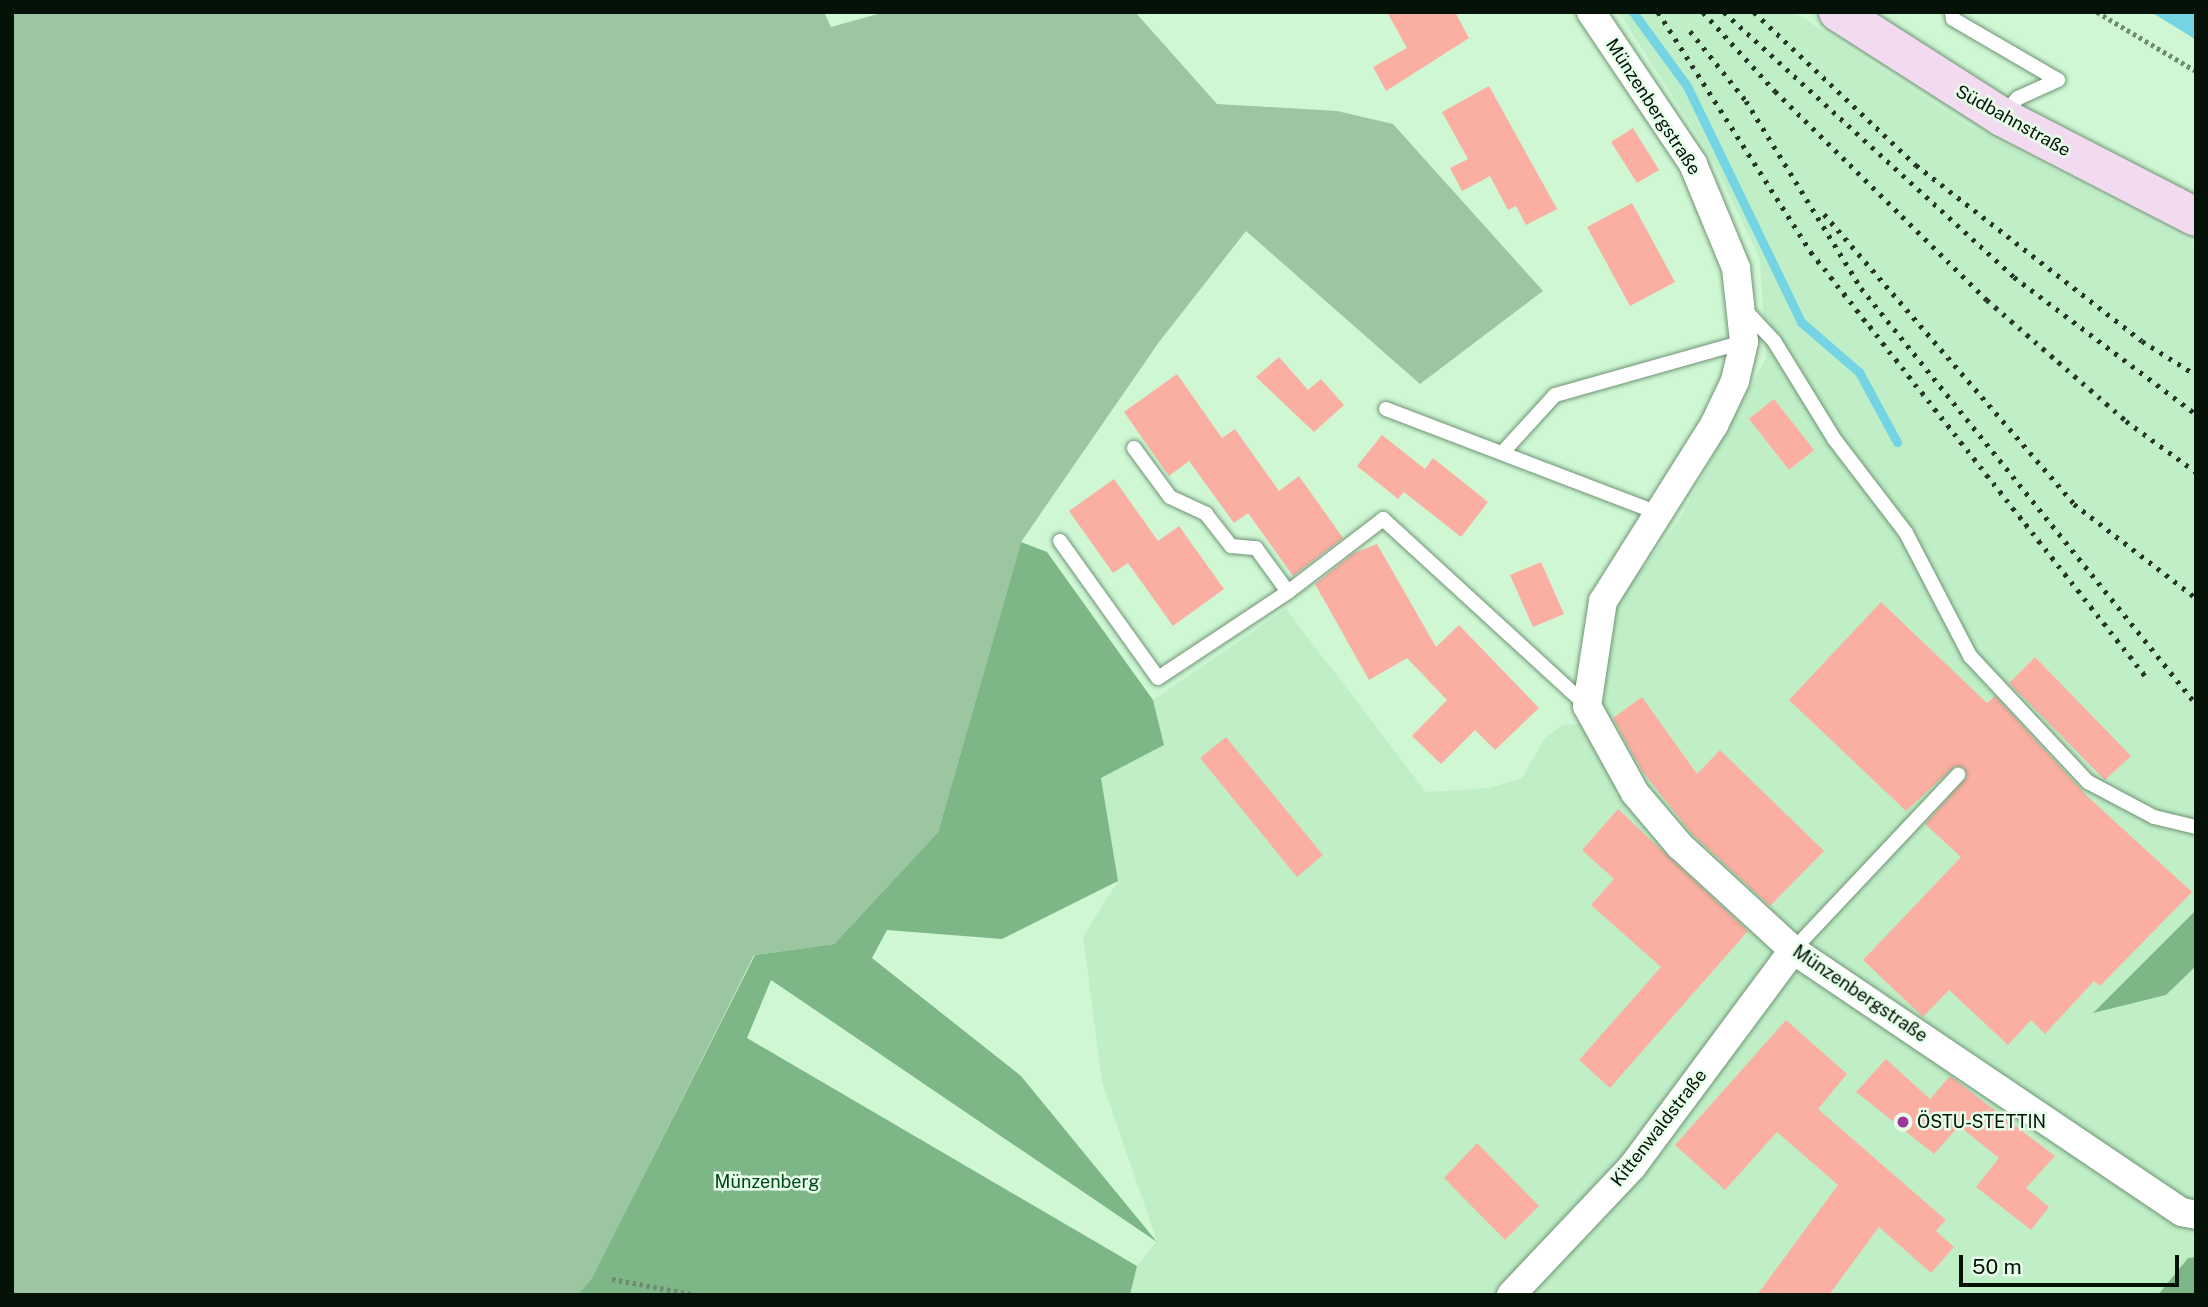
<!DOCTYPE html>
<html>
<head>
<meta charset="utf-8">
<style>
  body { margin:0 }
  #map { position:relative; width:2208px; height:1307px; overflow:hidden; background:#cff7d4; font-family:"Public Sans",sans-serif }
  div>[style] { position:absolute }
  .built>* { inset:0; background:#c0efc7 }
  .green>* { inset:0; background:#9bc6a1 }
  .forest>* { inset:0; background:#7db787 }
  .water>* { inset:0; background:#75d4e3 }
  .stream>* { height:9px; margin:-4.5px; padding:0 4.5px; transform-origin:4.5px; border-radius:4.5px; background:#75d4e3 }
  .building>* { inset:0; background:#fbafa3 }
  .path>* { height:4.5px; margin-top:-2.25px; transform-origin:0; background:repeating-linear-gradient(90deg,#708b74 0 3.5px,transparent 0 7px) }
  .roads { filter:drop-shadow(0 0 2px #6f9374) drop-shadow(0 0 2px #6f9374) }
  .lane>* { height:14px; margin:-7px; padding:0 7px; transform-origin:7px; border-radius:7px; background:#fff }
  .street>* { height:28px; margin:-14px; padding:0 14px; transform-origin:14px; border-radius:14px; background:#fff }
  .secondary>* { height:38px; margin:-19px; padding:0 19px; transform-origin:19px; border-radius:19px; background:#f2daf1 }
  .rail>* { height:5px; margin-top:-2.5px; transform-origin:0; background:repeating-linear-gradient(90deg,#263728 0 3.5px,transparent 0 10.5px) }
  .dots>* { width:19px; height:19px; translate:-50% -50%; box-sizing:border-box; border:4px solid #e7ffea; border-radius:50% }
  span { translate:-50% -50%; white-space:nowrap; text-align:center; line-height:1.15; -webkit-text-stroke:5px #e7ffea; paint-order:stroke }
  .street-label { font-size:18px; color:#051207 }
  .poi-label { font-size:18px; color:#051207 }
  .left { translate:0 -50%; text-align:left }
  .park-label { font-size:18px; color:#004619 }
  .frame { position:absolute; inset:0; border:14px solid #051207; pointer-events:none }
  .scale { position:absolute; left:1959px; top:1255px; width:220px; height:32px; box-sizing:border-box; border:4px solid #051207; border-top:0; padding-left:9px; font-size:21px; line-height:24px; white-space:nowrap; color:#051207; -webkit-text-stroke:5px #e7ffea; paint-order:stroke }
</style>
</head>
<body>
<div id="map">
  <div class="built">
    <div style="clip-path:polygon(1619px 12px,1794px 12px,1966px 124px,2196px 244px,2196px 910px,2094px 1012px,2166px 995px,2196px 966px,2196px 1257px,2188px 1258px,2158px 1295px,1130px 1295px,1137px 1266px,1157px 1241px,1102px 1082px,1083px 936px,1118px 881px,1101px 778px,1164px 745px,1153px 700px,1286px 609px,1426px 792px,1489px 788px,1522px 778px,1545px 738px,1564px 724px,1577px 725px,1603px 703px,1616px 604px,1679px 520px,1766px 358px,1760px 259px,1711px 157px)"></div>
  </div>
  <div class="green">
    <div style="clip-path:polygon(12px 12px,824px 12px,831px 27px,885px 12px,1135px 12px,1217px 104px,1337px 111px,1393px 124px,1543px 291px,1420px 384px,1246px 231px,1159px 342px,1021px 542px,938px 832px,834px 944px,754px 955px,591px 1281px,577px 1295px,12px 1295px)"></div>
  </div>
  <div class="forest">
    <div style="clip-path:polygon(1021px 542px,1047px 552px,1153px 700px,1164px 745px,1101px 778px,1118px 881px,1002px 939px,887px 930px,872px 958px,1021px 1076px,1157px 1242px,771px 980px,747px 1038px,1137px 1266px,1130px 1295px,577px 1295px,591px 1280px,755px 955px,834px 944px,938px 832px)"></div>
    <div style="clip-path:polygon(2196px 910px,2196px 966px,2166px 995px,2093px 1013px)"></div>
    <div style="clip-path:polygon(2196px 1257px,2196px 1295px,2158px 1295px,2188px 1258px)"></div>
  </div>
  <div class="water">
    <div style="clip-path:polygon(2151px 12px,2196px 12px,2196px 40px,2182px 31px)"></div>
  </div>
  <div class="stream">
    <div style="left:1633px;top:12px;width:92px;rotate:53.9deg"></div>
    <div style="left:1687px;top:86px;width:262px;rotate:64.2deg"></div>
    <div style="left:1801px;top:322px;width:77px;rotate:40.8deg"></div>
    <div style="left:1859px;top:372px;width:80px;rotate:61.5deg"></div>
  </div>
  <div class="building">
    <div style="clip-path:polygon(1387px 12px,1455px 12px,1469px 38px,1386px 91px,1373px 67px,1407px 48px)"></div>
    <div style="clip-path:polygon(1489px 86px,1557px 209px,1526px 225px,1516px 206px,1508px 210px,1490px 176px,1462px 191px,1450px 168px,1468px 159px,1442px 112px)"></div>
    <div style="clip-path:polygon(1633px 128px,1659px 170px,1637px 183px,1611px 142px)"></div>
    <div style="clip-path:polygon(1632px 203px,1675px 282px,1630px 306px,1587px 227px)"></div>
    <div style="clip-path:polygon(1279px 357px,1308px 390px,1321px 379px,1344px 405px,1314px 432px,1256px 377px)"></div>
    <div style="clip-path:polygon(1177px 374px,1222px 438px,1235px 429px,1279px 491px,1299px 476px,1343px 538px,1293px 576px,1248px 513px,1234px 523px,1189px 461px,1169px 476px,1124px 412px)"></div>
    <div style="clip-path:polygon(1774px 399px,1814px 450px,1789px 470px,1749px 419px)"></div>
    <div style="clip-path:polygon(1382px 435px,1425px 469px,1433px 458px,1488px 502px,1461px 537px,1404px 492px,1398px 499px,1357px 466px)"></div>
    <div style="clip-path:polygon(1114px 479px,1158px 541px,1179px 526px,1224px 589px,1173px 626px,1128px 563px,1113px 573px,1069px 511px)"></div>
    <div style="clip-path:polygon(1377px 544px,1436px 647px,1459px 625px,1539px 708px,1495px 750px,1475px 730px,1441px 764px,1412px 736px,1447px 700px,1407px 658px,1369px 680px,1315px 584px,1354px 553px)"></div>
    <div style="clip-path:polygon(1541px 562px,1564px 614px,1533px 627px,1510px 575px)"></div>
    <div style="clip-path:polygon(1881px 602px,1987px 703px,1995px 696px,2088px 797px,2192px 892px,2100px 986px,2094px 981px,2045px 1034px,2031px 1020px,2008px 1045px,1949px 990px,1923px 1017px,1863px 960px,1961px 857px,1925px 824px,1967px 777px,1964px 768px,1955px 766px,1906px 811px,1789px 700px)"></div>
    <div style="clip-path:polygon(2035px 657px,2131px 756px,2105px 780px,2009px 683px)"></div>
    <div style="clip-path:polygon(1642px 697px,1697px 774px,1720px 750px,1824px 851px,1770px 906px,1692px 834px,1642px 771px,1613px 718px)"></div>
    <div style="clip-path:polygon(1226px 737px,1323px 855px,1297px 877px,1200px 758px)"></div>
    <div style="clip-path:polygon(1618px 809px,1748px 931px,1610px 1088px,1579px 1060px,1661px 967px,1591px 905px,1614px 879px,1582px 850px)"></div>
    <div style="clip-path:polygon(1786px 1020px,1847px 1074px,1818px 1109px,1946px 1220px,1936px 1231px,1954px 1247px,1931px 1273px,1879px 1227px,1829px 1295px,1757px 1295px,1838px 1185px,1777px 1132px,1725px 1190px,1675px 1145px)"></div>
    <div style="clip-path:polygon(1886px 1059px,1930px 1099px,1950px 1076px,2055px 1156px,2026px 1188px,2049px 1207px,2031px 1230px,1976px 1187px,1999px 1158px,1959px 1126px,1934px 1154px,1856px 1092px)"></div>
    <div style="clip-path:polygon(1477px 1143px,1539px 1206px,1505px 1240px,1444px 1178px)"></div>
  </div>
  <div class="path">
    <div style="left:2097px;top:12px;width:115px;rotate:30.8deg"></div>
    <div style="left:612px;top:1279px;width:86px;rotate:10.7deg"></div>
  </div>
  <div class="roads">
    <div class="lane">
      <div style="left:1952px;top:12px;width:7px;rotate:82deg"></div>
      <div style="left:1953px;top:19px;width:121px;rotate:30.2deg"></div>
      <div style="left:2004px;top:114px;width:21px;rotate:-49deg"></div>
      <div style="left:2018px;top:98px;width:44px;rotate:-24.2deg"></div>
      <div style="left:1745px;top:310px;width:42px;rotate:46.9deg"></div>
      <div style="left:1774px;top:341px;width:116px;rotate:58.4deg"></div>
      <div style="left:1835px;top:440px;width:117px;rotate:52.6deg"></div>
      <div style="left:1906px;top:533px;width:139px;rotate:62.5deg"></div>
      <div style="left:1970px;top:656px;width:173px;rotate:46.9deg"></div>
      <div style="left:2088px;top:782px;width:75px;rotate:27.9deg"></div>
      <div style="left:2154px;top:817px;width:43px;rotate:13.4deg"></div>
      <div style="left:1386px;top:409px;width:292px;rotate:20.9deg"></div>
      <div style="left:1134px;top:448px;width:61px;rotate:53.7deg"></div>
      <div style="left:1170px;top:497px;width:40px;rotate:25deg"></div>
      <div style="left:1206px;top:514px;width:41px;rotate:52deg"></div>
      <div style="left:1231px;top:546px;width:25px;rotate:5deg"></div>
      <div style="left:1256px;top:548px;width:54px;rotate:54deg"></div>
      <div style="left:1503px;top:452px;width:77px;rotate:-47.6deg"></div>
      <div style="left:1555px;top:395px;width:196px;rotate:-15.7deg"></div>
      <div style="left:1060px;top:541px;width:168px;rotate:54.4deg"></div>
      <div style="left:1158px;top:678px;width:156px;rotate:-33.5deg"></div>
      <div style="left:1288px;top:592px;width:120px;rotate:-37.5deg"></div>
      <div style="left:1383px;top:519px;width:277px;rotate:42.5deg"></div>
      <div style="left:1793px;top:950px;width:241px;rotate:-46.7deg"></div>
    </div>
    <div class="street">
      <div style="left:1591px;top:12px;width:183px;rotate:56.1deg"></div>
      <div style="left:1693px;top:164px;width:113px;rotate:67.5deg"></div>
      <div style="left:1736px;top:268px;width:74px;rotate:83.8deg"></div>
      <div style="left:1744px;top:342px;width:40px;rotate:103deg"></div>
      <div style="left:1735px;top:381px;width:49px;rotate:115.5deg"></div>
      <div style="left:1714px;top:425px;width:208px;rotate:122.2deg"></div>
      <div style="left:1603px;top:601px;width:106px;rotate:98.7deg"></div>
      <div style="left:1587px;top:706px;width:99px;rotate:61.1deg"></div>
      <div style="left:1635px;top:793px;width:70px;rotate:49.7deg"></div>
      <div style="left:1680px;top:846px;width:154px;rotate:42.6deg"></div>
      <div style="left:1793px;top:950px;width:469px;rotate:34deg"></div>
      <div style="left:2182px;top:1212px;width:14px;rotate:12deg"></div>
      <div style="left:1511px;top:1295px;width:176px;rotate:-46.6deg"></div>
      <div style="left:1632px;top:1167px;width:270px;rotate:-53.4deg"></div>
    </div>
    <div class="secondary">
      <div style="left:1838px;top:12px;width:195px;rotate:32.6deg"></div>
      <div style="left:2002px;top:117px;width:218px;rotate:27.3deg"></div>
    </div>
  </div>
  <div class="rail">
    <div style="left:1658px;top:12px;width:285px;rotate:57.5deg"></div>
    <div style="left:1811px;top:252px;width:543px;rotate:51.74deg"></div>
    <div style="left:1703px;top:12px;width:107px;rotate:47.7deg"></div>
    <div style="left:1775px;top:91px;width:298px;rotate:44.6deg"></div>
    <div style="left:1987px;top:300px;width:184px;rotate:41deg"></div>
    <div style="left:2126px;top:421px;width:87px;rotate:36.1deg"></div>
    <div style="left:1724px;top:12px;width:393px;rotate:42.4deg"></div>
    <div style="left:2014px;top:277px;width:228px;rotate:37deg"></div>
    <div style="left:1754px;top:12px;width:223px;rotate:43.4deg"></div>
    <div style="left:1916px;top:165px;width:286px;rotate:37.9deg"></div>
    <div style="left:2142px;top:341px;width:64px;rotate:32.2deg"></div>
    <div style="left:1690px;top:31px;width:90px;rotate:51.3deg"></div>
    <div style="left:1746px;top:101px;width:220px;rotate:58.4deg"></div>
    <div style="left:1861px;top:288px;width:534px;rotate:51.16deg"></div>
    <div style="left:1824px;top:214px;width:383px;rotate:49.2deg"></div>
    <div style="left:2074px;top:504px;width:154px;rotate:37.6deg"></div>
  </div>
  <div class="dots">
    <div style="left:1903px;top:1122px;background:#9e379b"></div>
  </div>
  <div class="street-label">
    <span style="left:1653px;top:107px;rotate:57deg">Münzenbergstraße</span>
    <span style="left:2013px;top:121px;rotate:29deg">Südbahnstraße</span>
    <span style="left:1860px;top:994px;rotate:34deg">Münzenbergstraße</span>
    <span style="left:1659px;top:1128px;rotate:-52deg">Kittenwaldstraße</span>
  </div>
  <div class="poi-label">
    <span class="left" style="left:1917px;top:1122px">ÖSTU-STETTIN</span>
  </div>
  <div class="park-label">
    <span style="left:767px;top:1182px">Münzenberg</span>
  </div>
  <div class="frame"></div>
  <div class="scale">50 m</div>
</div>
</body>
</html>
